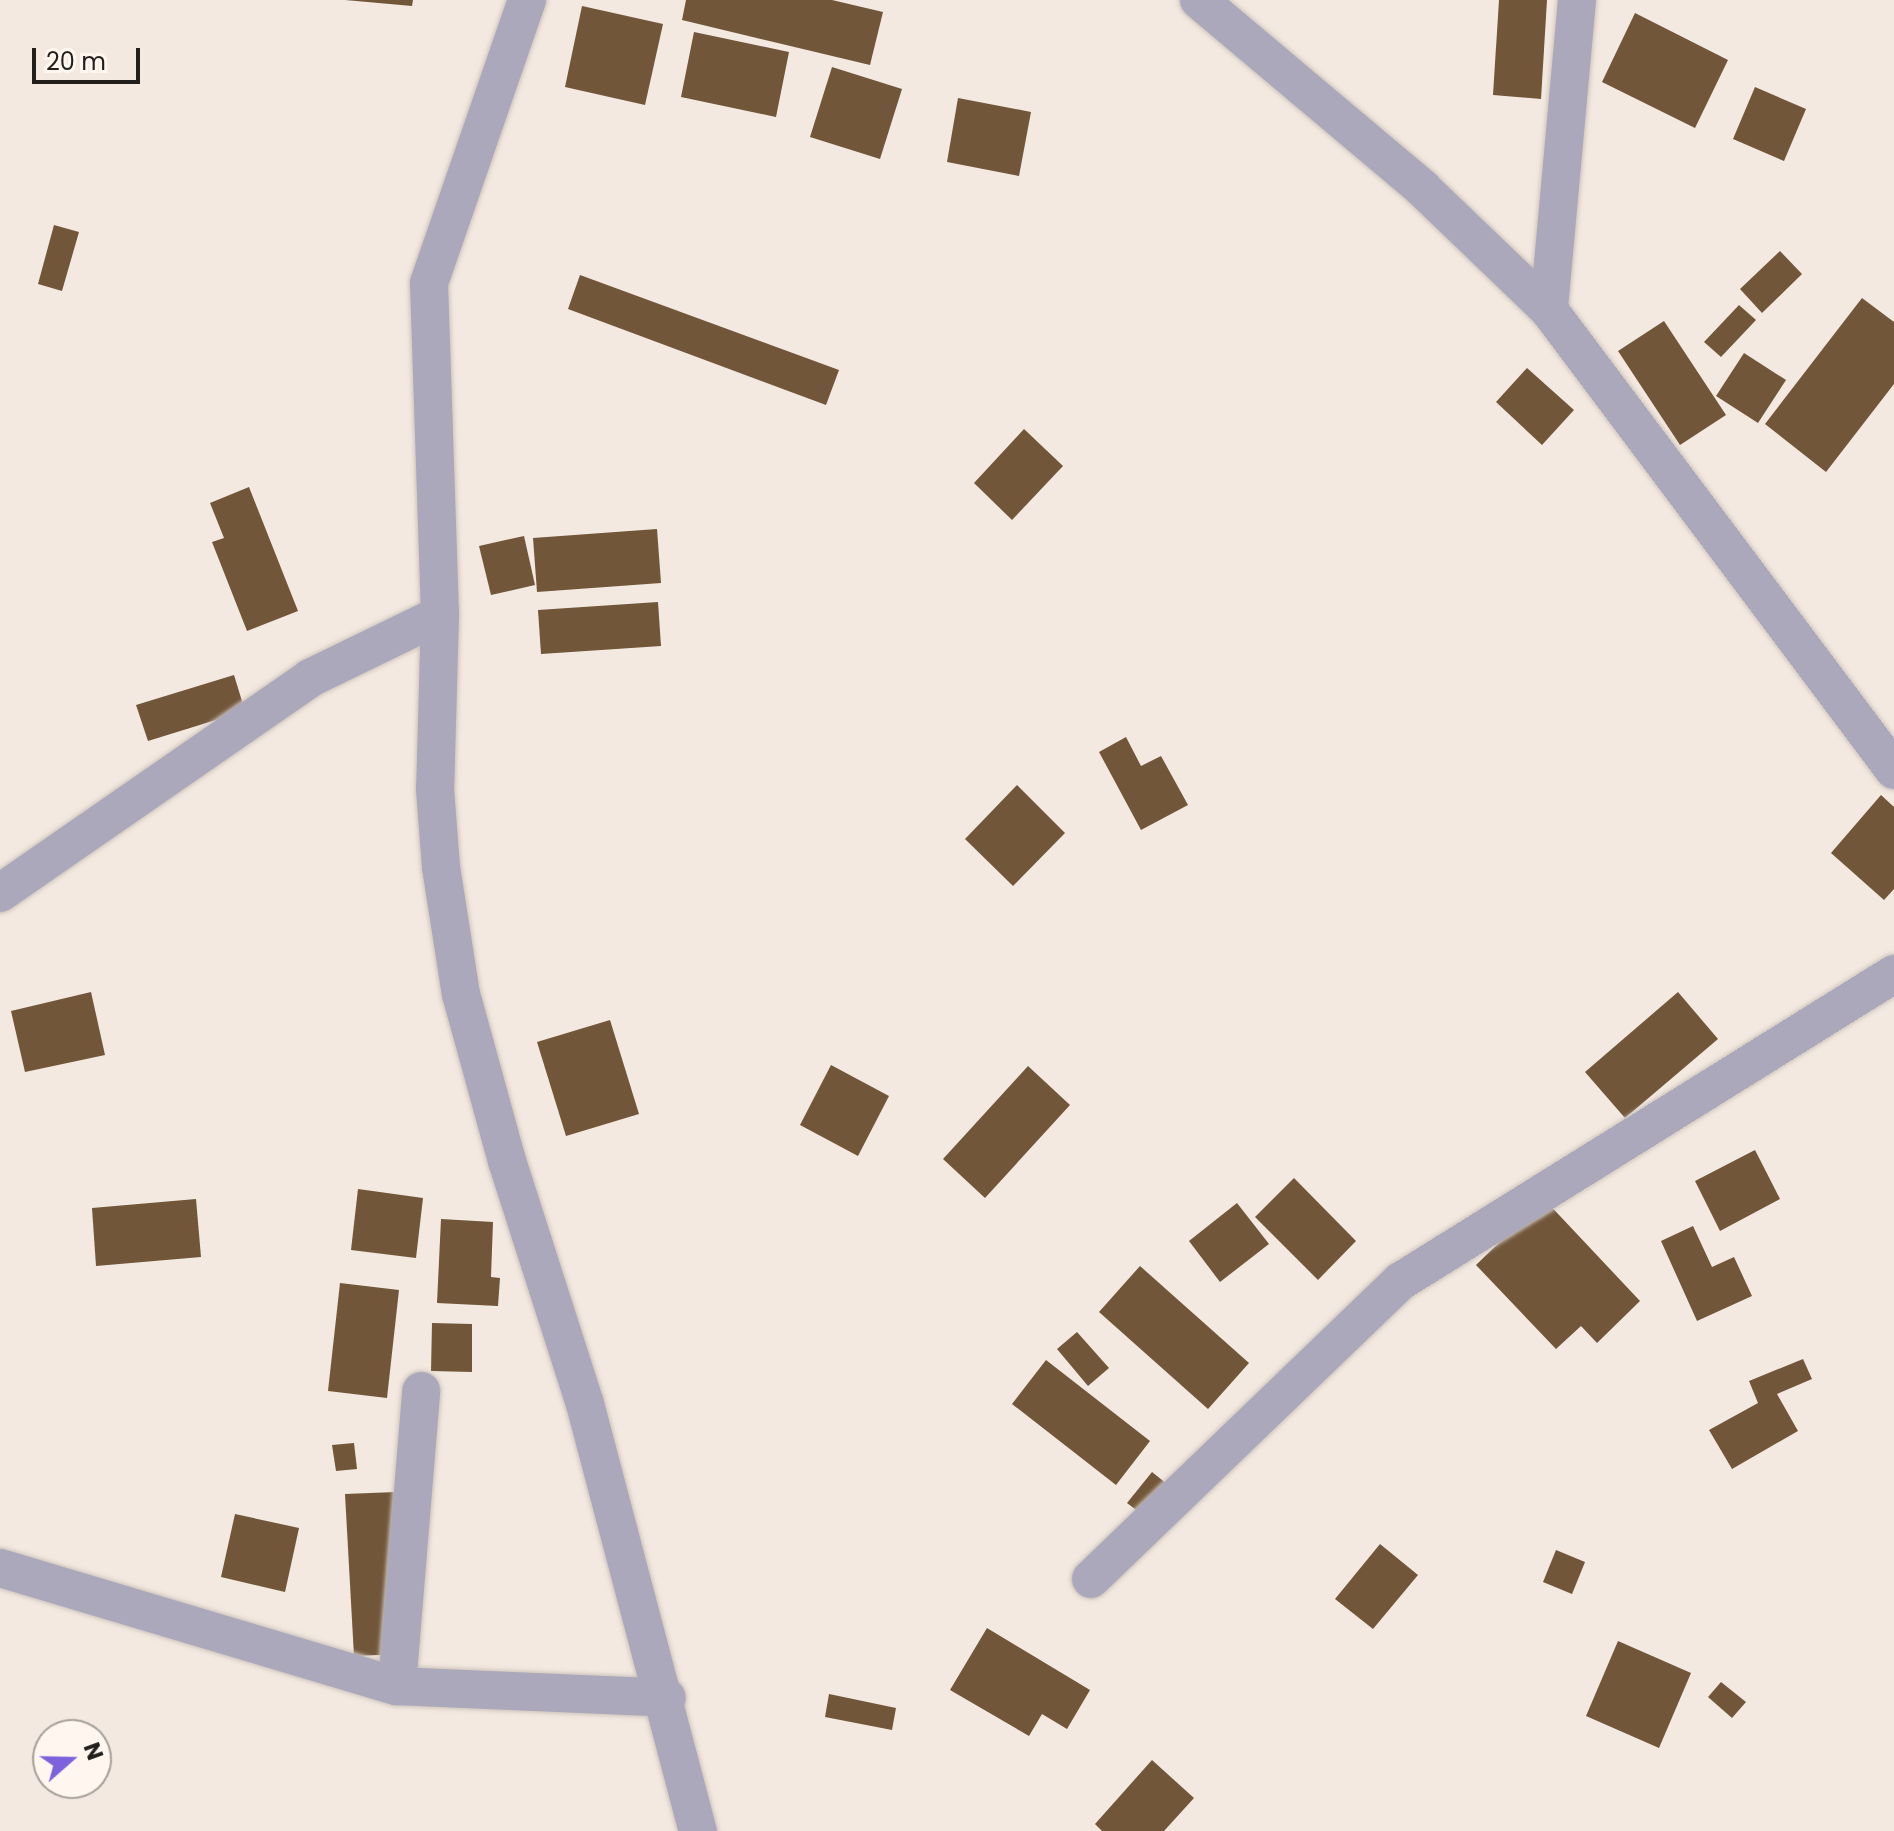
<!DOCTYPE html>
<html>
<head>
<meta charset="utf-8">
<style>
  body { margin:0 }
  #map { position:relative; width:1894px; height:1831px; overflow:hidden; background:#f3e9e0; font-family:Poppins,sans-serif }
  div>[style] { position:absolute }
  .building>* { inset:0; background:#715639 }
  .roads { filter:drop-shadow(0 0 2px #cdc4bd) drop-shadow(0 0 2px #cdc4bd) }
  .minor>* { height:38px; margin:-19px; padding:0 19px; transform-origin:19px; border-radius:19px; background:#aaa8ba }
  span { translate:-50% -50%; white-space:nowrap; text-align:center; line-height:1.15; -webkit-text-stroke:8px #fff7ef; paint-order:stroke }
  .north { position:absolute; left:32px; top:1719px; width:80px; height:80px; box-sizing:border-box; background:#fff7ef; border:2px solid #a6a09a; border-radius:50%; rotate:70deg; font-size:22px; font-weight:700; line-height:32px; text-align:center; color:#211e1b }
  .north::after { content:''; display:block; margin:auto; width:28px; height:36px; background:#7d62dd; clip-path:polygon(50% 0,100% 100%,50% 72%,0 100%) }
  .scale { position:absolute; left:32px; top:48px; width:108px; height:36px; box-sizing:border-box; border:4px solid #211e1b; border-top:0; padding-left:10px; font-size:24px; line-height:28px; white-space:nowrap; color:#211e1b; -webkit-text-stroke:6px #fff7ef; paint-order:stroke }
</style>
</head>
<body>
<div id="map">
  <div class="building">
    <div style="clip-path:polygon(345px 0,413px 0,412px 6px)"></div>
    <div style="clip-path:polygon(686px 0,832px 0,883px 12px,870px 65px,682px 20px)"></div>
    <div style="clip-path:polygon(1499px 0,1547px 0,1541px 99px,1493px 95px)"></div>
    <div style="clip-path:polygon(582px 6px,663px 24px,645px 105px,565px 87px)"></div>
    <div style="clip-path:polygon(1635px 13px,1728px 60px,1695px 128px,1602px 82px)"></div>
    <div style="clip-path:polygon(694px 32px,789px 52px,776px 117px,681px 97px)"></div>
    <div style="clip-path:polygon(832px 67px,902px 89px,880px 159px,810px 137px)"></div>
    <div style="clip-path:polygon(1755px 87px,1806px 109px,1784px 161px,1733px 139px)"></div>
    <div style="clip-path:polygon(958px 98px,1031px 112px,1019px 176px,947px 162px)"></div>
    <div style="clip-path:polygon(54px 225px,79px 232px,62px 291px,38px 284px)"></div>
    <div style="clip-path:polygon(1780px 251px,1802px 274px,1762px 313px,1740px 289px)"></div>
    <div style="clip-path:polygon(580px 275px,839px 370px,826px 405px,568px 309px)"></div>
    <div style="clip-path:polygon(1862px 298px,1894px 322px,1894px 384px,1826px 472px,1765px 424px)"></div>
    <div style="clip-path:polygon(1739px 305px,1756px 320px,1721px 357px,1704px 342px)"></div>
    <div style="clip-path:polygon(1664px 321px,1726px 415px,1680px 445px,1618px 351px)"></div>
    <div style="clip-path:polygon(1744px 353px,1786px 380px,1758px 423px,1716px 396px)"></div>
    <div style="clip-path:polygon(1527px 368px,1574px 410px,1542px 445px,1496px 402px)"></div>
    <div style="clip-path:polygon(1024px 429px,1063px 466px,1012px 520px,974px 483px)"></div>
    <div style="clip-path:polygon(249px 487px,298px 611px,247px 631px,212px 542px,224px 538px,210px 503px)"></div>
    <div style="clip-path:polygon(657px 529px,661px 583px,537px 592px,533px 538px)"></div>
    <div style="clip-path:polygon(524px 536px,535px 585px,491px 595px,479px 546px)"></div>
    <div style="clip-path:polygon(658px 602px,661px 646px,541px 654px,538px 610px)"></div>
    <div style="clip-path:polygon(234px 675px,245px 711px,148px 741px,136px 705px)"></div>
    <div style="clip-path:polygon(1126px 737px,1141px 766px,1161px 756px,1188px 805px,1141px 830px,1099px 752px)"></div>
    <div style="clip-path:polygon(1017px 785px,1065px 833px,1013px 886px,965px 839px)"></div>
    <div style="clip-path:polygon(1881px 795px,1894px 807px,1894px 889px,1884px 900px,1831px 853px)"></div>
    <div style="clip-path:polygon(91px 992px,105px 1055px,25px 1072px,11px 1011px)"></div>
    <div style="clip-path:polygon(1678px 992px,1718px 1039px,1625px 1118px,1585px 1072px)"></div>
    <div style="clip-path:polygon(610px 1020px,639px 1114px,566px 1136px,537px 1042px)"></div>
    <div style="clip-path:polygon(831px 1065px,889px 1096px,858px 1156px,800px 1125px)"></div>
    <div style="clip-path:polygon(1028px 1066px,1070px 1105px,985px 1198px,943px 1159px)"></div>
    <div style="clip-path:polygon(1755px 1150px,1780px 1199px,1720px 1231px,1695px 1181px)"></div>
    <div style="clip-path:polygon(1294px 1178px,1356px 1241px,1318px 1280px,1255px 1217px)"></div>
    <div style="clip-path:polygon(358px 1189px,423px 1198px,416px 1258px,351px 1250px)"></div>
    <div style="clip-path:polygon(196px 1199px,201px 1257px,96px 1266px,92px 1208px)"></div>
    <div style="clip-path:polygon(1544px 1199px,1640px 1301px,1597px 1343px,1581px 1326px,1556px 1349px,1476px 1265px)"></div>
    <div style="clip-path:polygon(1237px 1203px,1269px 1244px,1220px 1282px,1189px 1241px)"></div>
    <div style="clip-path:polygon(441px 1219px,493px 1222px,491px 1277px,500px 1278px,498px 1306px,437px 1303px)"></div>
    <div style="clip-path:polygon(1693px 1226px,1712px 1267px,1734px 1257px,1752px 1296px,1697px 1321px,1661px 1241px)"></div>
    <div style="clip-path:polygon(1140px 1266px,1249px 1363px,1208px 1409px,1099px 1312px)"></div>
    <div style="clip-path:polygon(340px 1283px,399px 1290px,387px 1398px,328px 1391px)"></div>
    <div style="clip-path:polygon(432px 1323px,472px 1324px,472px 1372px,431px 1371px)"></div>
    <div style="clip-path:polygon(1077px 1332px,1109px 1368px,1088px 1386px,1057px 1349px)"></div>
    <div style="clip-path:polygon(1803px 1359px,1812px 1379px,1777px 1394px,1798px 1431px,1732px 1469px,1709px 1430px,1758px 1403px,1749px 1381px)"></div>
    <div style="clip-path:polygon(1046px 1360px,1150px 1441px,1116px 1485px,1012px 1404px)"></div>
    <div style="clip-path:polygon(354px 1443px,357px 1469px,336px 1471px,332px 1445px)"></div>
    <div style="clip-path:polygon(1152px 1472px,1172px 1488px,1148px 1519px,1127px 1503px)"></div>
    <div style="clip-path:polygon(396px 1492px,404px 1654px,354px 1656px,345px 1494px)"></div>
    <div style="clip-path:polygon(235px 1514px,299px 1528px,285px 1592px,221px 1577px)"></div>
    <div style="clip-path:polygon(1380px 1544px,1418px 1575px,1373px 1629px,1335px 1599px)"></div>
    <div style="clip-path:polygon(1556px 1550px,1585px 1562px,1572px 1594px,1543px 1582px)"></div>
    <div style="clip-path:polygon(987px 1628px,1090px 1690px,1067px 1729px,1042px 1714px,1029px 1736px,950px 1690px)"></div>
    <div style="clip-path:polygon(1618px 1641px,1691px 1673px,1659px 1748px,1586px 1716px)"></div>
    <div style="clip-path:polygon(1721px 1682px,1746px 1702px,1732px 1718px,1708px 1697px)"></div>
    <div style="clip-path:polygon(829px 1694px,896px 1708px,892px 1730px,825px 1717px)"></div>
    <div style="clip-path:polygon(1152px 1760px,1194px 1798px,1164px 1831px,1102px 1831px,1095px 1824px)"></div>
  </div>
  <div class="roads">
    <div class="minor">
      <div style="left:527px;top:0;width:299px;rotate:109.1deg"></div>
      <div style="left:429px;top:283px;width:332px;rotate:88.1deg"></div>
      <div style="left:440px;top:615px;width:174px;rotate:91.6deg"></div>
      <div style="left:435px;top:789px;width:78px;rotate:85.6deg"></div>
      <div style="left:441px;top:867px;width:129px;rotate:81.1deg"></div>
      <div style="left:461px;top:994px;width:173px;rotate:74.6deg"></div>
      <div style="left:507px;top:1161px;width:255px;rotate:72.2deg"></div>
      <div style="left:585px;top:1404px;width:442px;rotate:75.2deg"></div>
      <div style="left:1199px;top:0;width:292px;rotate:40.1deg"></div>
      <div style="left:1422px;top:188px;width:176px;rotate:43.8deg"></div>
      <div style="left:1577px;top:0;width:311px;rotate:95.2deg"></div>
      <div style="left:1549px;top:310px;width:575px;rotate:53.13deg"></div>
      <div style="left:0;top:893px;width:377px;rotate:-34.7deg"></div>
      <div style="left:310px;top:678px;width:144px;rotate:-25.9deg"></div>
      <div style="left:0;top:1568px;width:414px;rotate:16.6deg"></div>
      <div style="left:397px;top:1686px;width:270px;rotate:2.5deg"></div>
      <div style="left:1091px;top:1579px;width:430px;rotate:-43.9deg"></div>
      <div style="left:1401px;top:1281px;width:581px;rotate:-31.91deg"></div>
      <div style="left:397px;top:1686px;width:296px;rotate:-85.3deg"></div>
    </div>
  </div>
  <div class="north">N</div>
  <div class="scale">20 m</div>
</div>
</body>
</html>
